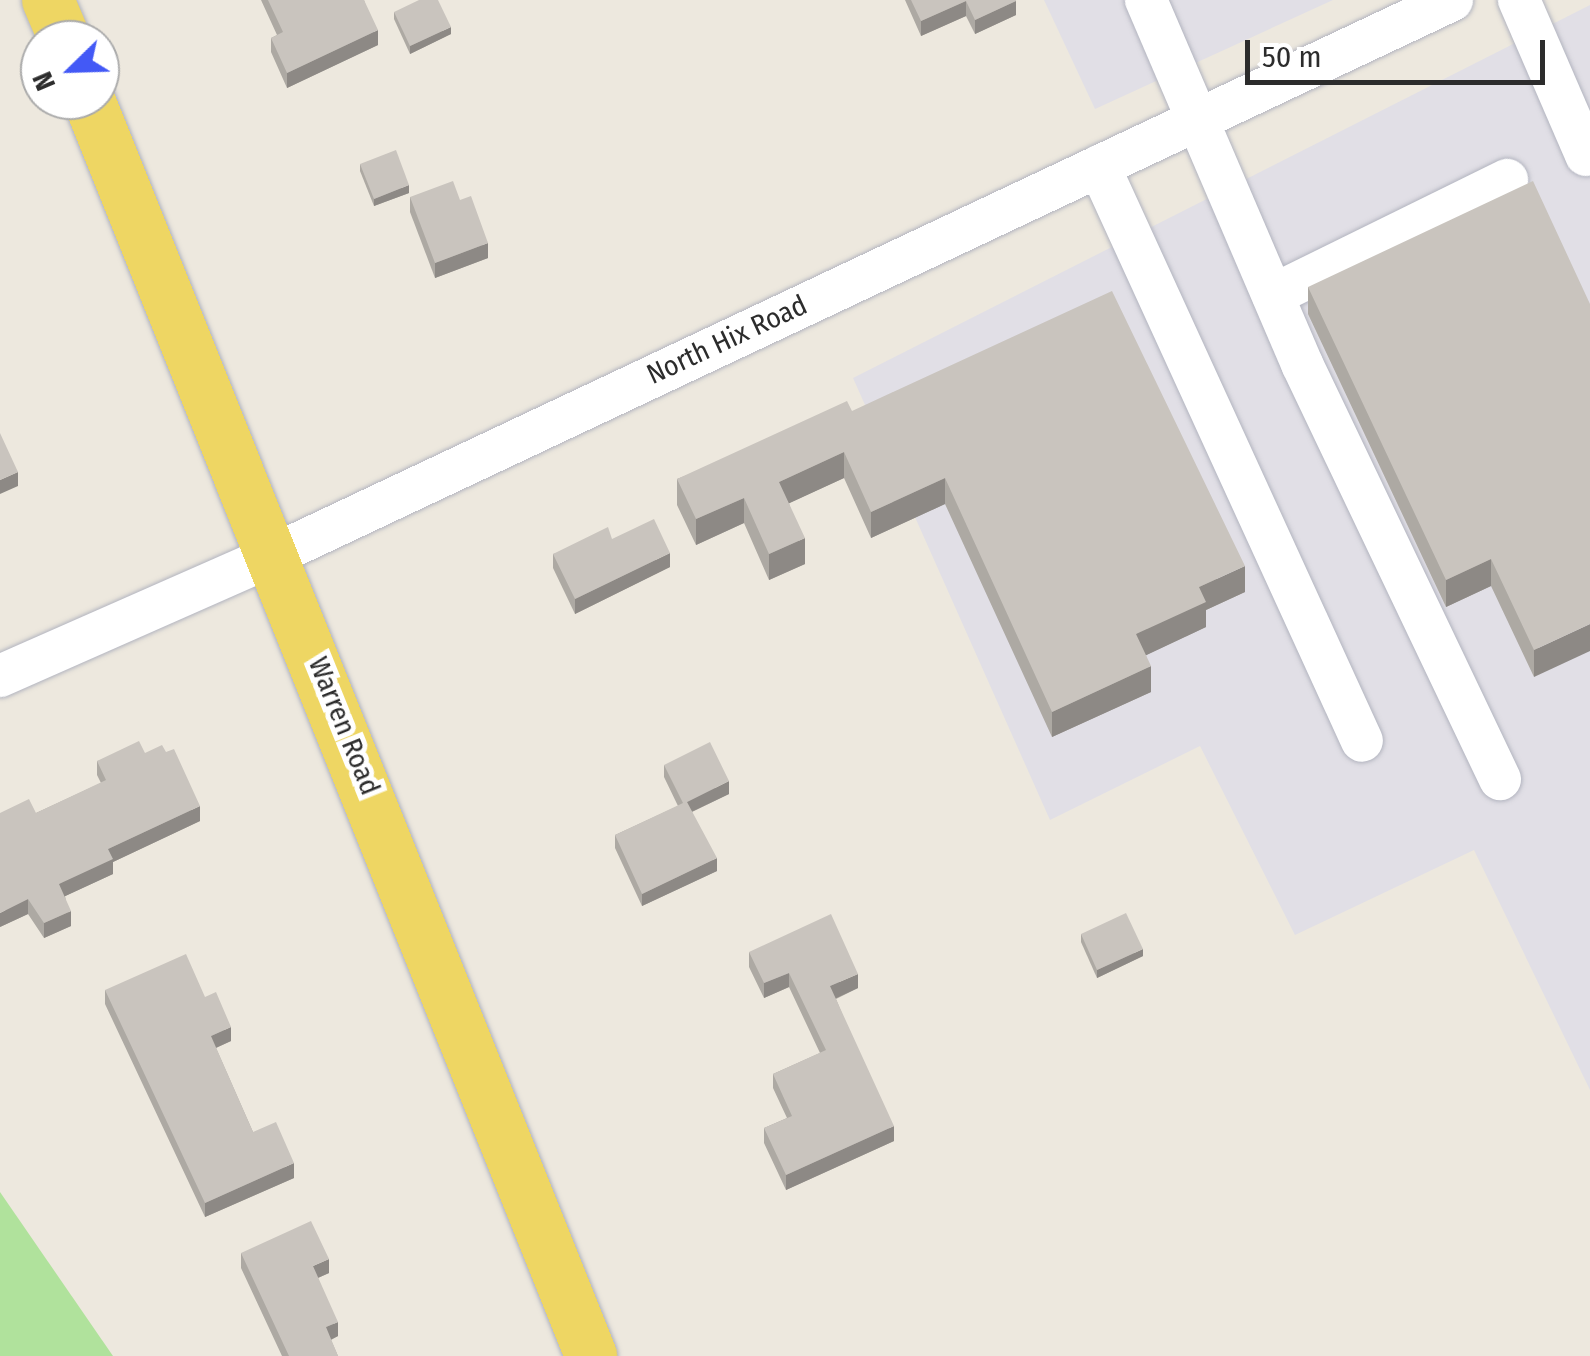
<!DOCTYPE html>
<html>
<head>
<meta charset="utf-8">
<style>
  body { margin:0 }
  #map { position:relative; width:1590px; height:1356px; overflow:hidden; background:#ede8de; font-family:"Fira Sans Condensed",sans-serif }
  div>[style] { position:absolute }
  .industrial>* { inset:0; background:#e1dfe6 }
  .green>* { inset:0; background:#b0e29c }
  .roads { filter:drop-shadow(0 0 2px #b2b4bf) drop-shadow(0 0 2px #b2b4bf) }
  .minor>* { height:42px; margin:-21px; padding:0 21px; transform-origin:21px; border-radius:21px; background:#fff }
  .major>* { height:52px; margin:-26px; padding:0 26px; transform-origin:26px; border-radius:26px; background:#eed663 }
  .wall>* { inset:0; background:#ada9a3 }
  .shaded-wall>* { inset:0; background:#8d8985 }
  .building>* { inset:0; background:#c9c4be }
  span { translate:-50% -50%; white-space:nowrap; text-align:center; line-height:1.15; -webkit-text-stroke:10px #fff; paint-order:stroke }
  .street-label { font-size:28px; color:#2c2c2c }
  .north { position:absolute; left:20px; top:20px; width:100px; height:100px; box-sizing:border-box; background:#fff; border:2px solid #ababab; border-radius:50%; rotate:247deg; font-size:28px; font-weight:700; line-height:40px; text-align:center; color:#2c2c2c }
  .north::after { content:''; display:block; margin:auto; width:35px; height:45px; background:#4359f6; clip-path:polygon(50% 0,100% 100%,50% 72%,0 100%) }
  .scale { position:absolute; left:1245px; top:40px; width:300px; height:45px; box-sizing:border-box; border:5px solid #2c2c2c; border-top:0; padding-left:12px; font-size:30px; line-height:35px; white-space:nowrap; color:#2c2c2c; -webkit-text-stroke:8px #fff; paint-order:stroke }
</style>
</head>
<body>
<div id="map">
  <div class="industrial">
    <div style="clip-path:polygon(1044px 0,1333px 0,1095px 109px)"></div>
    <div style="clip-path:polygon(1590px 5px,1590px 1090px,1474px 850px,1295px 935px,1200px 746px,1050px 820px,853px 378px)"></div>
  </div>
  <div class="green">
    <div style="clip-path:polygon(0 1192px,113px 1356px,0 1356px)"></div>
  </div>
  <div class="roads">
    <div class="minor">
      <div style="left:1146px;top:0;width:396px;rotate:66.8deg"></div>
      <div style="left:1302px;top:364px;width:460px;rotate:64.5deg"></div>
      <div style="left:1519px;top:0;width:169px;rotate:66.6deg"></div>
      <div style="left:1099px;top:166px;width:632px;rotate:65.42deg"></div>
      <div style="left:1273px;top:295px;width:261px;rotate:-26.2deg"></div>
      <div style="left:0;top:676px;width:302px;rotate:-23.8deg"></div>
      <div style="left:276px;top:554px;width:1300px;rotate:-25.22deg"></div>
    </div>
    <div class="major">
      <div style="left:48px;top:0;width:43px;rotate:67deg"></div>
      <div style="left:89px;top:100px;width:1353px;rotate:68.21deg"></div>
    </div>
  </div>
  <div class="wall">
    <div style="clip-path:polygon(261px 0,364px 0,378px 45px,287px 88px,271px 52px,271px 38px,277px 35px)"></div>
    <div style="clip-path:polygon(905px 0,1016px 0,1016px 15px,975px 34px,966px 16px,921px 36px)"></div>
    <div style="clip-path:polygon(394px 12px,451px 34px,410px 54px,394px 19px)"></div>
    <div style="clip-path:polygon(360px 164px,409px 193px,374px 206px,360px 171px)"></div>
    <div style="clip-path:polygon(410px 197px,460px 200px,488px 258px,435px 278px,410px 212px)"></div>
    <div style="clip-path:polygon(1308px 287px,1590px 304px,1534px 677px,1491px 586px,1446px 607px,1308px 314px)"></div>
    <div style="clip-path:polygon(852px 411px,1245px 592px,1206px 610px,1206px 627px,1146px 655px,1151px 692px,1052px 737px,945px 504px,871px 538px,844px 478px,789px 503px,805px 564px,769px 580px,744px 523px,696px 545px,677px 505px,677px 479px)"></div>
    <div style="clip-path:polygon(612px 539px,670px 567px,575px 614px,553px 568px,553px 554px)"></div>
    <div style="clip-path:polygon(145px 753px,200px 821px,113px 862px,113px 874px,65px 896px,71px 926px,44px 938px,28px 914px,0 927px,36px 813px,101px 783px,97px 775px,97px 761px)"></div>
    <div style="clip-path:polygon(664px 765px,729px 794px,692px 812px,717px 871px,642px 906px,615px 848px,615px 835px,678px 806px,664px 777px)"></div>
    <div style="clip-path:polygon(1081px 934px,1143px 956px,1097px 978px,1081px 942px)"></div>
    <div style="clip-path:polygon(749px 952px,858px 988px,836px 999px,894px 1141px,786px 1190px,764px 1143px,764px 1128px,787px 1118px,773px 1088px,773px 1074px,820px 1053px,789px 987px,764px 998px,749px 967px)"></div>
    <div style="clip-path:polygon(105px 990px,205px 997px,231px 1041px,216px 1048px,253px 1132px,294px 1178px,205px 1217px,105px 1004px)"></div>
    <div style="clip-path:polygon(241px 1253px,329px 1273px,318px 1278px,338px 1336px,331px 1340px,338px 1356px,282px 1356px,241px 1268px)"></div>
  </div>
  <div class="shaded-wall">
    <div style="clip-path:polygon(966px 1px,966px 16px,921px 36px,921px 21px)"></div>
    <div style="clip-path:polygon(1016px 1px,1016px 15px,975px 34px,975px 20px)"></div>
    <div style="clip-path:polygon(451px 27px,451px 34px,410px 54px,410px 46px)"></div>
    <div style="clip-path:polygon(378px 30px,378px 45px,287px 88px,287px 73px)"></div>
    <div style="clip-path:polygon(409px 185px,409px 193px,374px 206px,374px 199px)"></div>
    <div style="clip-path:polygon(488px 243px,488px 258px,435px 278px,435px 263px)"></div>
    <div style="clip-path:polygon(844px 452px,844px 478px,779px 508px,779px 482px)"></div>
    <div style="clip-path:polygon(18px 472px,18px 486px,0 494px,0 480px)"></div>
    <div style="clip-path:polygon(945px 478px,945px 504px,871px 538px,871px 512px)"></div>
    <div style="clip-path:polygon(744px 498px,744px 523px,696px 545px,696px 519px)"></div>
    <div style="clip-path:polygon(805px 538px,805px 564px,769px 580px,769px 554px)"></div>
    <div style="clip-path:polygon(670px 553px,670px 567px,575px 614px,575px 599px)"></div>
    <div style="clip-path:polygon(1491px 559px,1491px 586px,1446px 607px,1446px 580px)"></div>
    <div style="clip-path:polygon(1245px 566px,1245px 592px,1206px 610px,1206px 627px,1136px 660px,1136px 634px,1199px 587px)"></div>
    <div style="clip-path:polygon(1590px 624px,1590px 651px,1534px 677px,1534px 650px)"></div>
    <div style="clip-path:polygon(1151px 666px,1151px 692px,1052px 737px,1052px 712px)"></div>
    <div style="clip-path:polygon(729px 781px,729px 794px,687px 814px,687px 802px)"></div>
    <div style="clip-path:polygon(200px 806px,200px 821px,113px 862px,113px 874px,59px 899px,59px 884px,108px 849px)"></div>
    <div style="clip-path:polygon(717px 858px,717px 871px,642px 906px,642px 894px)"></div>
    <div style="clip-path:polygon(28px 899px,28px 914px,0 927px,0 913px)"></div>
    <div style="clip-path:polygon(71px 911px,71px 926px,44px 938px,44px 923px)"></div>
    <div style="clip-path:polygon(1143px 949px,1143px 956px,1097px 978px,1097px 970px)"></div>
    <div style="clip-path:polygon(789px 973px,789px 987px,764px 998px,764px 983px)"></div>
    <div style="clip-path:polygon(858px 974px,858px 988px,830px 1001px,830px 986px)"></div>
    <div style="clip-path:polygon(231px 1027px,231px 1041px,211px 1050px,211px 1036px)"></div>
    <div style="clip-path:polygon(894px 1126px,894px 1141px,786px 1190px,786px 1175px)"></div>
    <div style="clip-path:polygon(294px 1163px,294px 1178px,205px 1217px,205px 1203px)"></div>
    <div style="clip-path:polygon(329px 1259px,329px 1273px,313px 1280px,313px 1266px)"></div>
    <div style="clip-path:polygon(338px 1322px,338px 1336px,326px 1342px,326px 1327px)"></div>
  </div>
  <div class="building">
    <div style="clip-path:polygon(268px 0,364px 0,378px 30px,287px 73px,271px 38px,283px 32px)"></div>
    <div style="clip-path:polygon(419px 0,438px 0,451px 27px,410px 46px,394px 12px)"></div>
    <div style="clip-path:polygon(911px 0,1016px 0,1016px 1px,975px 20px,966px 1px,921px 21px)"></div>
    <div style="clip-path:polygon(396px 150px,409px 185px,374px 199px,360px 164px)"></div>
    <div style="clip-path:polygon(453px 181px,460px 200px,471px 196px,488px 243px,435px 263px,410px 197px)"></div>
    <div style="clip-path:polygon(1533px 181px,1590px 304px,1590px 624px,1534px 650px,1491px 559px,1446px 580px,1308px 287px)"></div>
    <div style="clip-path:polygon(1112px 291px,1245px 566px,1199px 587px,1206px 602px,1136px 634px,1151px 666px,1052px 712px,945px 478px,871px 512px,844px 452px,779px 482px,805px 538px,769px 554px,744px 498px,696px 519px,677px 479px,847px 401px,852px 411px)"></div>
    <div style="clip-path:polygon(0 433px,18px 472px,0 480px)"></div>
    <div style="clip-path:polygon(654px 519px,670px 553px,575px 599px,553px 554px,608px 527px,612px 539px)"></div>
    <div style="clip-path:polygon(139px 741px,145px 753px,162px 745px,166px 752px,174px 749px,200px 806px,108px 849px,113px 859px,59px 884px,71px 911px,44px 923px,28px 899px,0 913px,0 813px,29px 799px,36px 813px,106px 780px,97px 761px)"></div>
    <div style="clip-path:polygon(710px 742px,729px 781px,687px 802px,717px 858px,642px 894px,615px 835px,683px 803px,664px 765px)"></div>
    <div style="clip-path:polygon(1126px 913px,1143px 949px,1097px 970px,1081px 934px)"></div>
    <div style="clip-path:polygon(831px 914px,858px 974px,830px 986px,894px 1126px,786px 1175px,764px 1128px,792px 1116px,773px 1074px,826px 1050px,789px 973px,764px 983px,749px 952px)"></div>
    <div style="clip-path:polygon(186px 954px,205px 997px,216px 992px,231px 1027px,211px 1036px,253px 1132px,276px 1122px,294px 1163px,205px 1203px,105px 990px)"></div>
    <div style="clip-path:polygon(311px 1221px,329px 1259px,313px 1266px,338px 1322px,326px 1327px,338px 1356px,289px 1356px,241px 1253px)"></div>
  </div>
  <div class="street-label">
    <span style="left:727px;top:340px;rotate:-25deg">North Hix Road</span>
    <span style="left:344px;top:726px;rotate:68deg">Warren Road</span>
  </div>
  <div class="north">N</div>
  <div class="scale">50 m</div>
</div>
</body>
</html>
